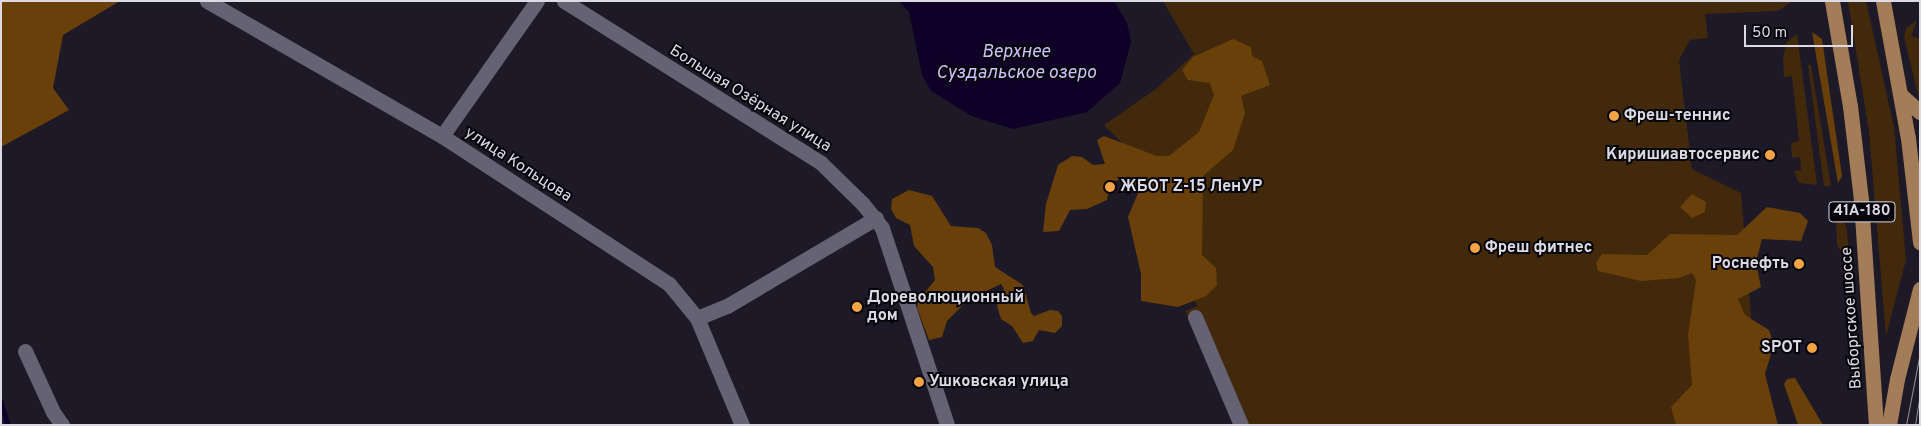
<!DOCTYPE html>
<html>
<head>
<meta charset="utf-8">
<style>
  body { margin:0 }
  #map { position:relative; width:1921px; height:426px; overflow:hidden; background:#1d1927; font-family:Overpass,sans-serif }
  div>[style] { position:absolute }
  .green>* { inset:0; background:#42290c }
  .forest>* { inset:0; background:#694009 }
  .water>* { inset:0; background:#0e0027 }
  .stream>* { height:4.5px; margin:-2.25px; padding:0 2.25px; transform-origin:2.25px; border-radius:2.25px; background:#0e0027 }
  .street>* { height:15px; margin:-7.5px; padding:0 7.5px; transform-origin:7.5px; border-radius:7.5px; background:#656273 }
  .secondary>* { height:15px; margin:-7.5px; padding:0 7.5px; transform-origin:7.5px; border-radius:7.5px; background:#656273 }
  .primary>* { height:15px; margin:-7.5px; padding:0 7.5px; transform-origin:7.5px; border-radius:7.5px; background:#a37c58 }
  .tram>* { height:1px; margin:-0.5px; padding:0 0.5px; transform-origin:0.5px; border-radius:0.5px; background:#9794a0 }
  .dots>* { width:14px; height:14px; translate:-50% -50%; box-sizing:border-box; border:2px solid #07060b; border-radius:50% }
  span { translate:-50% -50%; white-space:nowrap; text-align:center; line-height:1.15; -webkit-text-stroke:4px #07060b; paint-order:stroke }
  .shield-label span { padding:1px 4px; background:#07060b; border:1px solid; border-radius:4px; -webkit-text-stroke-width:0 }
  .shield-label { font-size:15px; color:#dcdae4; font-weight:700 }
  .street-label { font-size:16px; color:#dcdae4 }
  .poi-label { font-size:16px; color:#dcdae4; font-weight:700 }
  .left { translate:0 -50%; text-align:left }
  .right { translate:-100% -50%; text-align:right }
  .water-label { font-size:18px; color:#cfc2fd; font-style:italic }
  .frame { position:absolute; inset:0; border:2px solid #dcdae4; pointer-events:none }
  .scale { position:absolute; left:1744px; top:25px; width:109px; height:22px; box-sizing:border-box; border:2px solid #dcdae4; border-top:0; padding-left:6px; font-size:15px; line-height:18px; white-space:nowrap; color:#dcdae4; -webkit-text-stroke:4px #07060b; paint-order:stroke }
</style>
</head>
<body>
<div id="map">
  <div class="green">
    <div style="clip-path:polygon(1163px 1px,1793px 1px,1778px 11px,1705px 14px,1708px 38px,1690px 40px,1679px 60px,1692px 169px,1741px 193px,1752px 328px,1750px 425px,1235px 425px,1185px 311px,1197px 306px,1186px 281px,1168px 189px,1104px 125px,1156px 89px,1194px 54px)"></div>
    <div style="clip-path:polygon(1848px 1px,1866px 1px,1894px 127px,1906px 260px,1886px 336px,1869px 132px)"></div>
    <div style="clip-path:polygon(1917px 20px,1911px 36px,1920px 39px,1920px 103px,1904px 37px,1906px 28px)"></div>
    <div style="clip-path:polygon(1797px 34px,1817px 185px,1799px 183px,1794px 171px,1801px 170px,1800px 157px,1792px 158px,1791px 143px,1799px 141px,1792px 76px,1784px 77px,1783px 59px,1786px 43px)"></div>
    <div style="clip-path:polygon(1808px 65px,1811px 65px,1831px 186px,1824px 186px)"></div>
    <div style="clip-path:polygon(1836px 214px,1844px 220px,1847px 231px,1851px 275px,1843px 282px,1842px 253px,1837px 245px)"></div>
  </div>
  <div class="forest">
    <div style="clip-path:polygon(1px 1px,120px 1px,63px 35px,53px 88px,69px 110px,1px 147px)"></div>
    <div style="clip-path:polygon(1812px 32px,1822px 39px,1842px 176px,1838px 183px)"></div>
    <div style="clip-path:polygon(1233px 39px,1251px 47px,1252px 56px,1262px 61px,1270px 85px,1241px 96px,1245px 113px,1233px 150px,1203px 176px,1202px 255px,1216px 268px,1217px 285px,1206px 296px,1178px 307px,1141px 301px,1141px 274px,1128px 217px,1138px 193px,1123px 180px,1111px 181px,1107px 200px,1087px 209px,1070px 210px,1059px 231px,1043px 232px,1046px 204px,1058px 165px,1072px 156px,1082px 157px,1093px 165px,1105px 164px,1097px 140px,1104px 136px,1157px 156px,1169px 156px,1199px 132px,1214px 95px,1210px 83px,1188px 80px,1182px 70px,1193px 57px)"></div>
    <div style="clip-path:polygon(909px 190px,932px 196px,951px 226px,978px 228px,986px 233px,992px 245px,995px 267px,1023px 285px,1031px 313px,1034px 316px,1050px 310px,1058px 311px,1062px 316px,1062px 326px,1055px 333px,1039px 330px,1033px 341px,1023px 343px,1012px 326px,1001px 319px,997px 306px,1004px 289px,1001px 284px,969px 299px,947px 321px,942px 337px,929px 340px,917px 308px,918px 301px,935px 280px,933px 267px,914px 246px,910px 225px,896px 218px,891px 209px,892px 199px)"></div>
    <div style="clip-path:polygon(1692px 194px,1706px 202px,1705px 212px,1692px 218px,1680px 207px)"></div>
    <div style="clip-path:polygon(1767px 207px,1800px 213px,1808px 221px,1801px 241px,1762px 239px,1756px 262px,1761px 287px,1738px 299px,1745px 315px,1769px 330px,1774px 344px,1765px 374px,1778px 425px,1676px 425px,1671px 407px,1692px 385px,1688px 335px,1696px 280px,1692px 273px,1679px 278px,1641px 281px,1598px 271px,1596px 263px,1602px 254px,1647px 255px,1670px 234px,1737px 235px)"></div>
    <div style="clip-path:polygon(1795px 378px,1823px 425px,1798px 425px,1784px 384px,1787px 379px)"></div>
  </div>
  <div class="water">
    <div style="clip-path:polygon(899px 1px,1114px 1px,1127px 23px,1131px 42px,1120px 83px,1087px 112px,1013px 129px,972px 116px,931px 91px,922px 75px,909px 12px)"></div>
  </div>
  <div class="stream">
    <div style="left:1px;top:401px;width:25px;rotate:74deg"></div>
  </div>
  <div class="street">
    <div style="left:207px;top:1px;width:271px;rotate:29.9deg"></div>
    <div style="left:442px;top:136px;width:271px;rotate:33.1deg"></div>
    <div style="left:669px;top:284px;width:44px;rotate:50.5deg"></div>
    <div style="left:697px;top:318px;width:116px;rotate:67.2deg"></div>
    <div style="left:442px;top:136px;width:165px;rotate:-54.9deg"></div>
    <div style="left:1195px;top:317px;width:117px;rotate:66.9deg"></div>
    <div style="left:697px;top:318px;width:32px;rotate:-22deg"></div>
    <div style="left:727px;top:306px;width:173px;rotate:-30.6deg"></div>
    <div style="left:25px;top:351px;width:67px;rotate:65.3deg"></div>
    <div style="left:53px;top:412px;width:16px;rotate:55deg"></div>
  </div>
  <div class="secondary">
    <div style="left:564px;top:1px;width:304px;rotate:32.2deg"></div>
    <div style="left:821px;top:163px;width:57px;rotate:44.3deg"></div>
    <div style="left:862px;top:203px;width:32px;rotate:51deg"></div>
    <div style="left:882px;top:228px;width:207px;rotate:71.7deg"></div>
  </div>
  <div class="primary">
    <div style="left:1832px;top:1px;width:107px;rotate:80.3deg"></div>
    <div style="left:1850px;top:106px;width:95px;rotate:83.3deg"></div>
    <div style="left:1861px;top:200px;width:225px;rotate:86.2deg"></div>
    <div style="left:1883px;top:1px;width:139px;rotate:79.7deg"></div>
    <div style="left:1908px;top:138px;width:105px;rotate:83.4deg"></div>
    <div style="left:1902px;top:96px;width:24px;rotate:42deg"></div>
    <div style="left:1889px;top:425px;width:47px;rotate:-80.1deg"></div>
    <div style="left:1897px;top:379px;width:93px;rotate:-75.7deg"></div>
  </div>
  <div class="tram">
    <div style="left:1906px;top:425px;width:74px;rotate:-79.1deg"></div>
    <div style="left:1915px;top:425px;width:33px;rotate:-81deg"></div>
  </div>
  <div class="dots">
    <div style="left:1614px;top:116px;background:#f4a444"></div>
    <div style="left:1770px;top:155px;background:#f4a444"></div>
    <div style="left:1110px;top:187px;background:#f4a444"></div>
    <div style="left:1475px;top:248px;background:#f4a444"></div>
    <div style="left:1799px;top:264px;background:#f4a444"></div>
    <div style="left:857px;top:307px;background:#f4a444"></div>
    <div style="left:1812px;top:348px;background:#f4a444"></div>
    <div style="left:919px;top:382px;background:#f4a444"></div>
  </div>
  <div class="shield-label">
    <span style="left:1862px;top:212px">41А-180</span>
  </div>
  <div class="street-label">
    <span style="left:750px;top:99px;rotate:32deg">Большая Озёрная улица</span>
    <span style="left:518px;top:165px;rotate:33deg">улица Кольцова</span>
    <span style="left:1852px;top:318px;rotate:-94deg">Выборгское шоссе</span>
  </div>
  <div class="poi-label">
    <span class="left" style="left:1624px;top:116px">Фреш-теннис</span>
    <span class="right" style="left:1760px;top:155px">Киришиавтосервис</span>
    <span class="left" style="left:1120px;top:187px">ЖБОТ Z-15 ЛенУР</span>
    <span class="left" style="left:1485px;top:248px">Фреш фитнес</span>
    <span class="right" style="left:1789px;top:264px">Роснефть</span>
    <span class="left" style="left:867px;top:307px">Дореволюционный<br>дом</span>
    <span class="right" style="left:1802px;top:348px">SPOT</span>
    <span class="left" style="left:929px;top:382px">Ушковская улица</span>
  </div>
  <div class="water-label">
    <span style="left:1016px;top:64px">Верхнее<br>Суздальское озеро</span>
  </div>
  <div class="frame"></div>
  <div class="scale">50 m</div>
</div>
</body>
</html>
